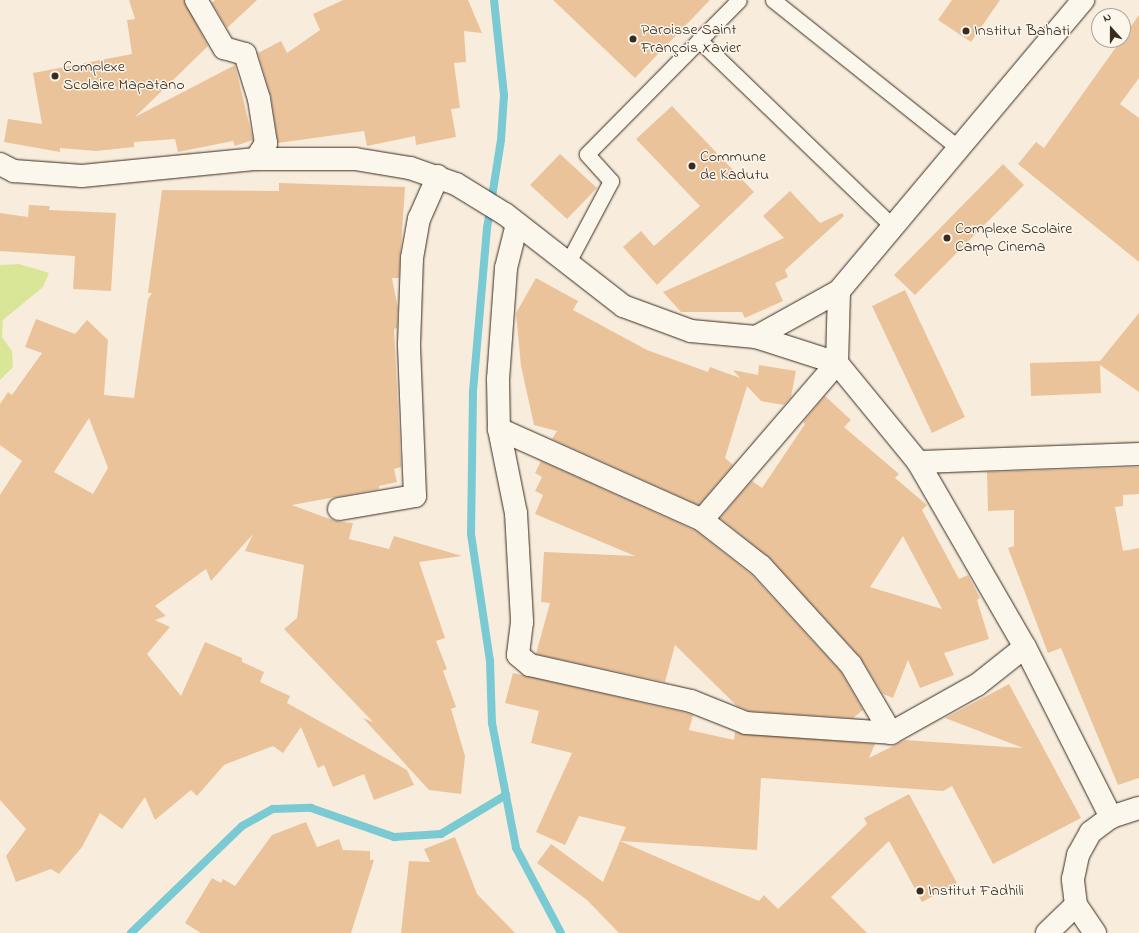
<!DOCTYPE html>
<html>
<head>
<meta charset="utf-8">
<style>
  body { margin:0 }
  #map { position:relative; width:1139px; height:933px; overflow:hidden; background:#f8eddc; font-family:"Indie Flower",sans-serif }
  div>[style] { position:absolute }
  .green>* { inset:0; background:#d9e698 }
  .stream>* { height:8px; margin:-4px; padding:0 4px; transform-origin:4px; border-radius:4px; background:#7acad4 }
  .building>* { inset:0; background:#ebc39b }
  .roads { filter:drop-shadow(0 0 1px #3b2a1e) drop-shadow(0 0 1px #3b2a1e) }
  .service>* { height:15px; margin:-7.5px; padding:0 7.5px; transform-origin:7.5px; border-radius:7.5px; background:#fbf7ec }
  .minor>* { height:22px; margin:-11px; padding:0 11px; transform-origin:11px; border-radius:11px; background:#fbf7ec }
  .tertiary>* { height:22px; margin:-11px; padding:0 11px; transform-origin:11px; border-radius:11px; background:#fbf7ec }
  .dots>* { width:11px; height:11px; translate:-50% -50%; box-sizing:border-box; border:2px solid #fbf7ec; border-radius:50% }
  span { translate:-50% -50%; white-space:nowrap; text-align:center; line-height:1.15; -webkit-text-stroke:3px #fbf7ec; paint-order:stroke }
  .poi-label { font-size:16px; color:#3b2a1e }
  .left { translate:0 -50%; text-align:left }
  .north { position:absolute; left:1091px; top:8px; width:40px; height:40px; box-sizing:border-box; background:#fbf7ec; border:1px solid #aea59a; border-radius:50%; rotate:339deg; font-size:11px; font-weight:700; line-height:16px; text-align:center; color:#3b2a1e }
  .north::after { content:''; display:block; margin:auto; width:14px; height:18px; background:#3b2a1e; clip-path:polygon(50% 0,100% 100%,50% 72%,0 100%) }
</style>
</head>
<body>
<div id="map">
  <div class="green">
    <div style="clip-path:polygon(19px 264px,49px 273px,43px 287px,3px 320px,2px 337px,12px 351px,13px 367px,0 380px,0 265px)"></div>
  </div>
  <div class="stream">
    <div style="left:494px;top:0;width:96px;rotate:84deg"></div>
    <div style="left:504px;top:95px;width:45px;rotate:93.8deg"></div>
    <div style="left:501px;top:140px;width:89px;rotate:99deg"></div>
    <div style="left:487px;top:228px;width:165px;rotate:94.9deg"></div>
    <div style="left:473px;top:392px;width:142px;rotate:90.8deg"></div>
    <div style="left:471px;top:534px;width:128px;rotate:81.5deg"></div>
    <div style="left:490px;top:661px;width:62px;rotate:88.2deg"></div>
    <div style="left:492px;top:723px;width:127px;rotate:79.1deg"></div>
    <div style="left:516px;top:848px;width:96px;rotate:62.1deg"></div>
    <div style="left:131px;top:933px;width:154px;rotate:-43.9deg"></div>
    <div style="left:242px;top:826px;width:35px;rotate:-29deg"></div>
    <div style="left:273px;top:809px;width:38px;rotate:-2deg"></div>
    <div style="left:311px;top:808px;width:88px;rotate:19.3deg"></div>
    <div style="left:394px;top:837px;width:47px;rotate:-3.7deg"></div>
    <div style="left:441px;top:834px;width:76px;rotate:-31deg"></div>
  </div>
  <div class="building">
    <div style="clip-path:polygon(129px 0,184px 0,208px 46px,135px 117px,235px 65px,253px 140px,235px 146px,233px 141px,178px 152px,175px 139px,134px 142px,134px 147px,96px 151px,60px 148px,60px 152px,4px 142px,8px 119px,42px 124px,33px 73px,132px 54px,127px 20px,135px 19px)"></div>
    <div style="clip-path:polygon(215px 0,257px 0,227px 28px,212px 3px)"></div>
    <div style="clip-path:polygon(343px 0,468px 0,482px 33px,464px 31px,466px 62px,454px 63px,460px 108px,451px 109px,456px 137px,416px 145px,415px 136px,367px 146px,364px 131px,278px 143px,271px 97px,258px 53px,281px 41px,287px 53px,320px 30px,313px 14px)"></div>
    <div style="clip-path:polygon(553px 0,710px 0,635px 78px)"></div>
    <div style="clip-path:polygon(952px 0,1000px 0,971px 42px,938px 20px)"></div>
    <div style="clip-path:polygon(1139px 15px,1139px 78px,1120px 104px,1139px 118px,1139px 262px,1018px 164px,1036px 142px,1044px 148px)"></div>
    <div style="clip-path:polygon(672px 106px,754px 192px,657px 285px,623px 247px,641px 231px,654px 246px,700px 206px,636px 139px)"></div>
    <div style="clip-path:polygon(560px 154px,597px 188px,567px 219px,530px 185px)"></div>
    <div style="clip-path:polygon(1003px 164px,1024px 185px,915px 295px,894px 275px)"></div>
    <div style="clip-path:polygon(evenodd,279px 183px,405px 187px,399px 278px,392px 278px,398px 309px,397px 328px,394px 329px,401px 467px,394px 469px,397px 482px,379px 486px,379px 489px,292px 505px,335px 521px,353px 523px,349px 539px,389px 549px,394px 536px,462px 556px,419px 562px,445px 638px,436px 641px,447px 669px,443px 671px,456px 707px,451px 709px,465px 756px,461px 794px,429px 790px,363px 718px,373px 722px,284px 629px,297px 618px,304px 565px,245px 551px,253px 534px,211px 581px,206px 569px,155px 606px,166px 616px,155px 620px,170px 627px,147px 654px,181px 696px,205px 642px,242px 658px,242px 662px,264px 672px,260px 682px,290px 696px,287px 703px,407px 770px,414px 785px,374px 800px,364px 774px,333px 787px,324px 765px,318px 768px,301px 727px,283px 753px,273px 746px,224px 765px,197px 796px,191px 790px,155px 820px,145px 797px,122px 829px,100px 813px,82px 847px,59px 874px,51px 869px,16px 882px,6px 856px,26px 829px,0 800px,0 495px,22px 461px,0 445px,0 404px,8px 392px,12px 395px,42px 353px,25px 347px,36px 319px,75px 334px,87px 320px,108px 340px,104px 395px,134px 398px,148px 299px,152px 293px,148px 293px,162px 190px,279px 191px,279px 183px,89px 418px,108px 468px,93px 494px,54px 472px,89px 418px)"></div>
    <div style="clip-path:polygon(790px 191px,820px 223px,842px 213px,844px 216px,785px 270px,788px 277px,775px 283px,783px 301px,745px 318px,742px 312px,681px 312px,663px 292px,784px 238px,763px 216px)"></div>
    <div style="clip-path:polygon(29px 205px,50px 206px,49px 210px,116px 213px,111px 291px,73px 289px,75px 256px,0 251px,0 213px,28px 217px)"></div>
    <div style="clip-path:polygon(536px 278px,578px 301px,573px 310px,647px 350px,708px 372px,710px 367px,740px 378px,733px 370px,758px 375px,759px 365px,796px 371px,791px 397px,784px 405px,761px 401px,747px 386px,725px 458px,733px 465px,699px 505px,552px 439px,557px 431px,534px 425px,521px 366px,516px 313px)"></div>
    <div style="clip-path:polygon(905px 290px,965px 417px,932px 433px,872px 306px)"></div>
    <div style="clip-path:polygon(1139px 313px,1139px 392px,1100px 365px,1101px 393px,1031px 396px,1030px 363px,1100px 361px)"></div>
    <div style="clip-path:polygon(evenodd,825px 396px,851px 420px,844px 427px,899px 474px,895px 478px,927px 505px,922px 510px,959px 579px,968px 575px,980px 598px,977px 600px,989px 639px,944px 653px,954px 675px,920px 688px,908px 660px,893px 698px,883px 694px,860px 657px,770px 558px,720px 518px,752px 481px,762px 488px,805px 424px,803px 422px,825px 396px,903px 536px,942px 609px,870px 587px,903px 536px)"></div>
    <div style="clip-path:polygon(541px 461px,696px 531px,752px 575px,841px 672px,863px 710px,853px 718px,749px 711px,737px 706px,675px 645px,665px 682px,536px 654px,550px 603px,541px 602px,544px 552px,635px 556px,535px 514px,543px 495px,535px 491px,542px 477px,535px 473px)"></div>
    <div style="clip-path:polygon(1139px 467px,1139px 494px,1123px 495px,1123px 506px,1115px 507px,1123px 551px,1139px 548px,1139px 778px,1118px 785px,1061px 648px,1048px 653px,1008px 548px,1014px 546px,1014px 510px,988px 511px,987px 472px)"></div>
    <div style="clip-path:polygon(513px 673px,687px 713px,693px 715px,689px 730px,734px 740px,735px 732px,875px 744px,869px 758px,905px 740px,1023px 748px,945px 718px,1009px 684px,1081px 818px,993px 864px,952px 786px,943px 791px,761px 778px,757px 850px,620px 841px,626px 827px,579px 816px,565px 845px,536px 832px,572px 753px,531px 743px,539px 711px,505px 703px)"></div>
    <div style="clip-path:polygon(909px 794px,957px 883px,922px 902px,889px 841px,831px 897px,867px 933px,619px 933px,587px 900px,537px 863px,551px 844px,603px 882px,620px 841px,759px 901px,764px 895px,778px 909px,867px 824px,864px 818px)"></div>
    <div style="clip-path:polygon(306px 822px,317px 847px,339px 839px,343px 850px,370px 851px,370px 860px,374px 860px,351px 933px,201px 933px,185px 923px,212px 878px,221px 883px,223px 879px,235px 886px,272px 835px)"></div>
    <div style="clip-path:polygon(455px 837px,477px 894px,515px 933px,401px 933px,409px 861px,430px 862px,424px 849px)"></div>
  </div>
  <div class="roads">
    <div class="service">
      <div style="left:773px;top:0;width:236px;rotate:38.6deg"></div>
      <div style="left:699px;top:40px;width:267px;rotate:43.9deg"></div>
      <div style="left:567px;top:264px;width:94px;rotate:-62.1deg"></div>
      <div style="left:611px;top:181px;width:36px;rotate:-132deg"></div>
      <div style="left:587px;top:154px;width:216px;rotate:-45.4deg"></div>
    </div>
    <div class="minor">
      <div style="left:196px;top:0;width:56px;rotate:59.7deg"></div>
      <div style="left:224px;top:48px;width:22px;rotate:16deg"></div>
      <div style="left:245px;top:54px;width:47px;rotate:72.7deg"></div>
      <div style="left:259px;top:99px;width:45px;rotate:81deg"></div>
      <div style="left:266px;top:143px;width:19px;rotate:122deg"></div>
      <div style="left:0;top:164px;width:16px;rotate:27deg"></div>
      <div style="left:14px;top:171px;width:68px;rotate:4.2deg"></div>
      <div style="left:82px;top:176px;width:175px;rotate:-5.6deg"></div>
      <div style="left:256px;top:159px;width:99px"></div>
      <div style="left:355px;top:159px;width:56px;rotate:9.3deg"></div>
      <div style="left:410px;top:168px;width:49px;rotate:19.2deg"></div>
      <div style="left:456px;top:184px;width:57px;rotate:31.5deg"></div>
      <div style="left:505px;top:214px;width:150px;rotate:37.9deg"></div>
      <div style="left:623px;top:306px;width:72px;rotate:20.2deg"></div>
      <div style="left:691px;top:331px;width:65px;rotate:5.3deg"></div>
      <div style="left:756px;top:337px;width:85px;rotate:17.8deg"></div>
      <div style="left:837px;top:363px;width:128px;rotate:50.7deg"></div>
      <div style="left:918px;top:462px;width:214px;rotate:60deg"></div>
      <div style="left:1025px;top:647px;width:191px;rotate:63.2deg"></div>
      <div style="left:517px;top:224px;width:45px;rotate:104deg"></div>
      <div style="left:506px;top:268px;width:111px;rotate:94.1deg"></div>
      <div style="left:498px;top:379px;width:50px;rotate:88.9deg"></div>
      <div style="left:499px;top:429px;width:86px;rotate:78.6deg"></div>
      <div style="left:516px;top:513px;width:109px;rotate:86.8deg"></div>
      <div style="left:522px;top:622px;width:33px;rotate:97deg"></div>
      <div style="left:518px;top:655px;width:16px;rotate:40deg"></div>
      <div style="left:530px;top:665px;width:165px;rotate:12.6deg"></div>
      <div style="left:691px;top:701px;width:59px;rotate:21.8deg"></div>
      <div style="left:746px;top:723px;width:145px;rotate:3.9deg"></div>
      <div style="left:891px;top:733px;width:98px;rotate:-29.2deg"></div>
      <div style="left:977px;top:685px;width:61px;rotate:-38.4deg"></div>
      <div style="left:756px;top:337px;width:95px;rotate:-29deg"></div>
      <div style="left:839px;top:291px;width:380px;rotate:-50deg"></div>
      <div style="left:499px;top:429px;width:222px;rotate:24.1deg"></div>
      <div style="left:702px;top:520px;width:75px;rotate:37.9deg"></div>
      <div style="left:761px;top:566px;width:134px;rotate:47.7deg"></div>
      <div style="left:851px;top:665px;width:79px;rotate:59.5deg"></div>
      <div style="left:918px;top:462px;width:221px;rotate:-2.1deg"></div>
      <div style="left:339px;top:509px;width:77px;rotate:-9.7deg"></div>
      <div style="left:415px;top:496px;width:152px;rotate:-92.3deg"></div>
      <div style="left:409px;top:344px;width:86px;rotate:-88deg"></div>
      <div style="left:412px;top:258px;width:40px;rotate:-80deg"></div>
      <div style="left:419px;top:219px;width:47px;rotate:-66.2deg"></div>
      <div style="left:702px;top:520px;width:207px;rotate:-49.3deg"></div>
      <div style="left:837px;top:363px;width:72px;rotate:-88.4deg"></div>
      <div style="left:1047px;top:933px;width:40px;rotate:-44deg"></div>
    </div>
    <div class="tertiary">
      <div style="left:1095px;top:933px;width:34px;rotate:-124deg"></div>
      <div style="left:1076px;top:905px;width:26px;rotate:-97deg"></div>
      <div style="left:1073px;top:879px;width:25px;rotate:-78deg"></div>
      <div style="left:1078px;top:855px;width:26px;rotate:-61deg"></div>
      <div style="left:1091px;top:832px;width:25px;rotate:-37deg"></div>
      <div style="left:1111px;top:817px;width:29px;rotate:-18deg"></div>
    </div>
  </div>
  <div class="dots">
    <div style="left:966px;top:31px;background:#3b2a1e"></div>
    <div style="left:633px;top:39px;background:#3b2a1e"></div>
    <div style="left:55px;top:76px;background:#3b2a1e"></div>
    <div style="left:692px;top:166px;background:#3b2a1e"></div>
    <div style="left:947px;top:238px;background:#3b2a1e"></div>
    <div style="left:920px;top:891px;background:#3b2a1e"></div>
  </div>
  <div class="poi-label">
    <span class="left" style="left:641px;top:39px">Paroisse Saint<br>François Xavier</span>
    <span class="left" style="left:974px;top:31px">Institut Bahati</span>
    <span class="left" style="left:63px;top:76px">Complexe<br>Scolaire Mapatano</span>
    <span class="left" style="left:700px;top:166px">Commune<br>de Kadutu</span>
    <span class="left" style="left:955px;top:238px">Complexe Scolaire<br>Camp Cinema</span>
    <span class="left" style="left:928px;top:891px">Institut Fadhili</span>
  </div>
  <div class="north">N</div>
</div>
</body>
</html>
